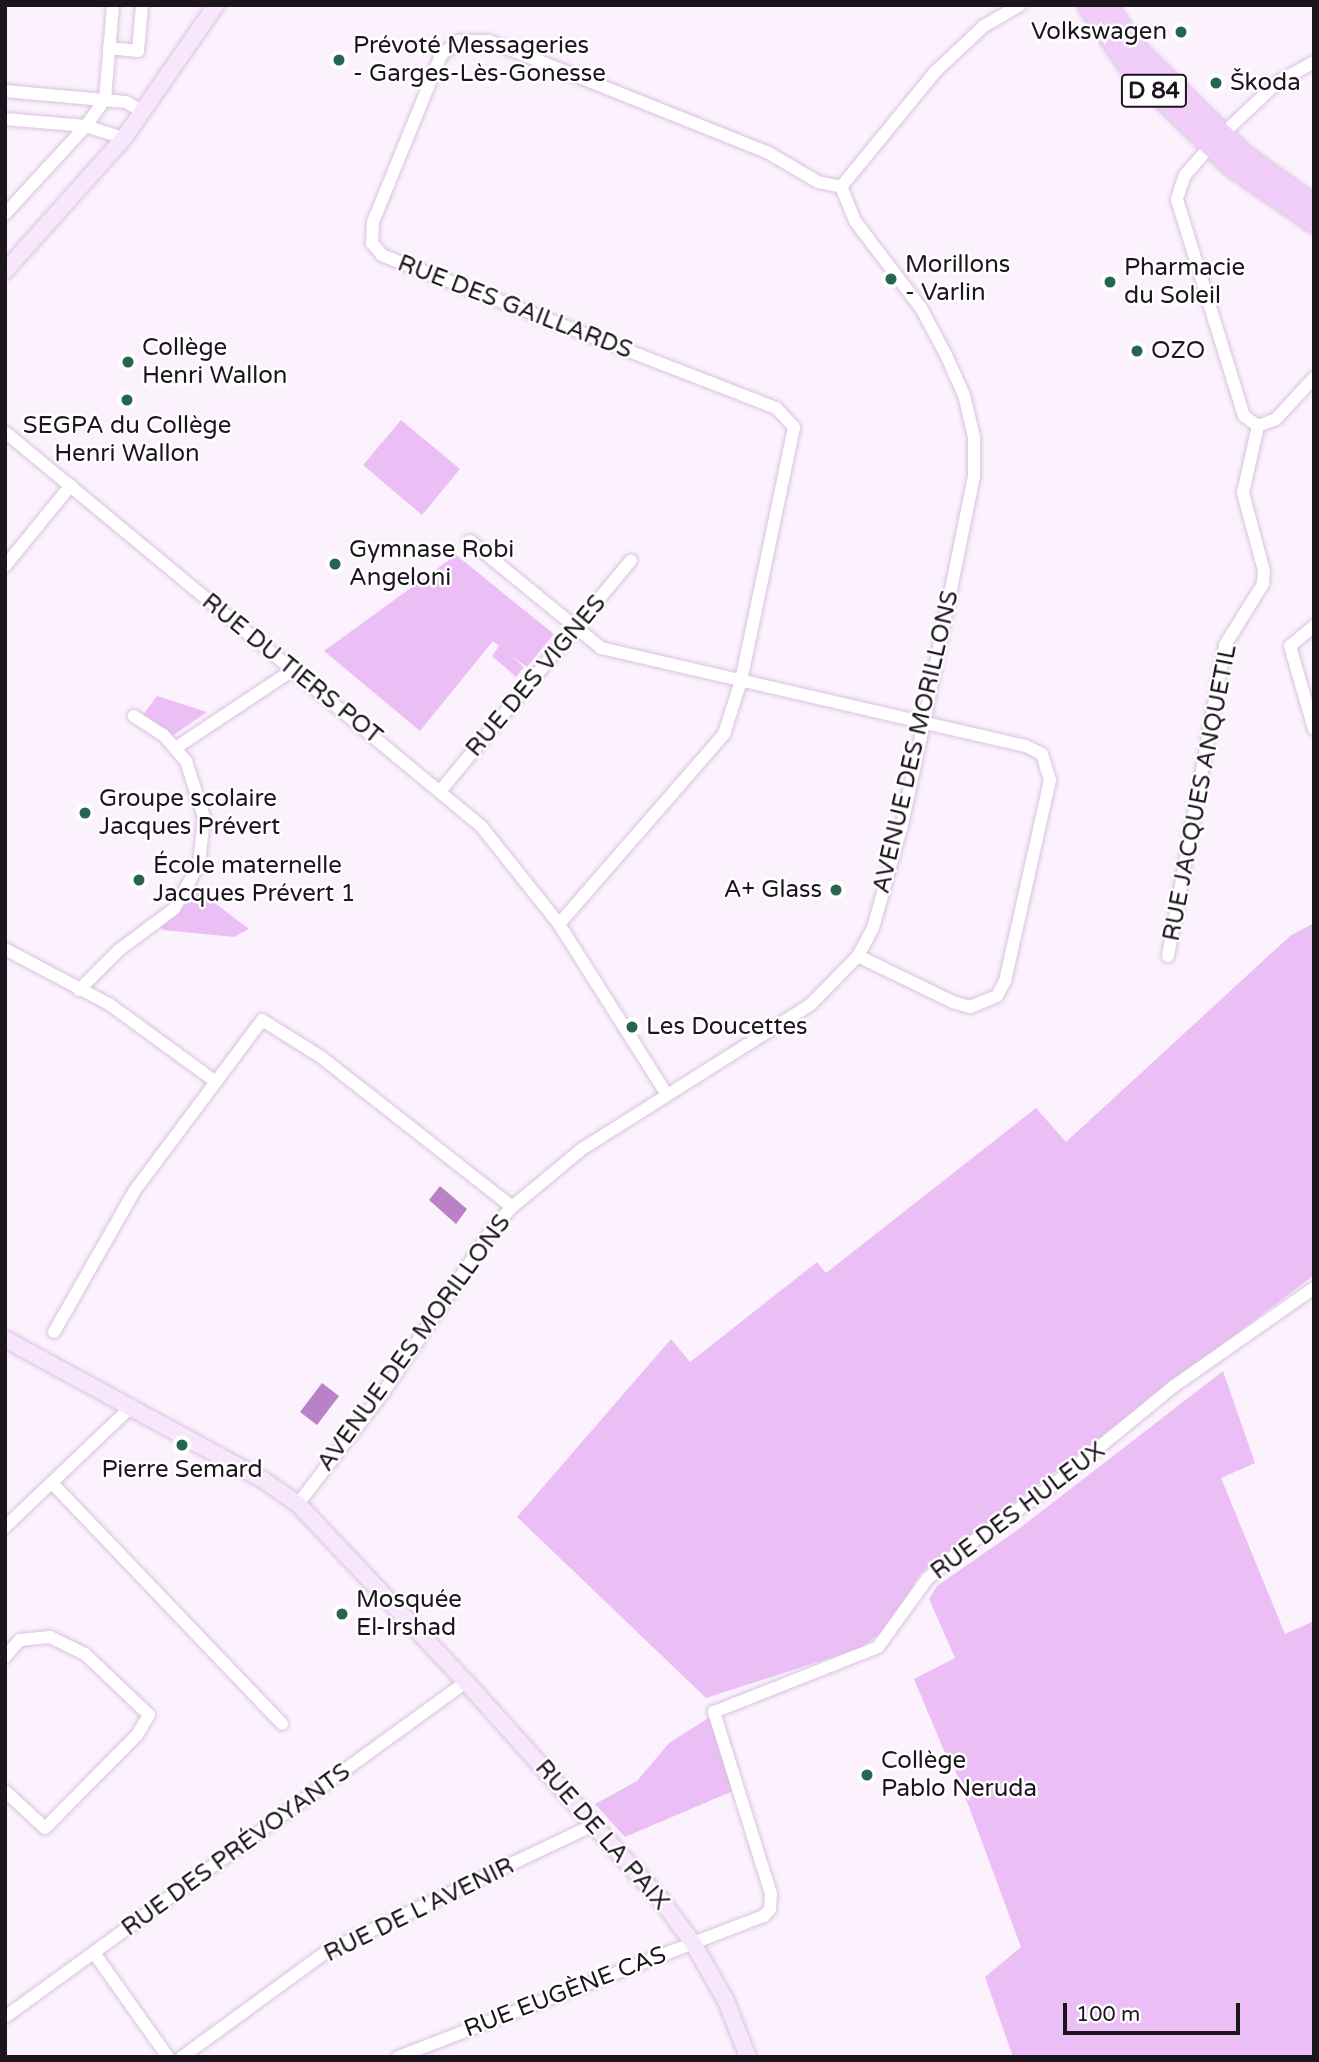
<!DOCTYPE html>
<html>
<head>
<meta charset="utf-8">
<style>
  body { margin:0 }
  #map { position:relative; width:1319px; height:2062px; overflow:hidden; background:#fcf2fe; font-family:"Varela Round",sans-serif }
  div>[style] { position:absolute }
  .green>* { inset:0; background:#ecbef6 }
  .water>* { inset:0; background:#b982c6 }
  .roads { filter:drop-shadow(0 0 2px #d9c3de) drop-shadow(0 0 2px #d9c3de) }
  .street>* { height:12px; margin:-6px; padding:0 6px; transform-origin:6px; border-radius:6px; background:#fff }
  .secondary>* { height:16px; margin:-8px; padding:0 8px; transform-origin:8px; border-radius:8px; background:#f8e6fc }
  .primary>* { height:19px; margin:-9.5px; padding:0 9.5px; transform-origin:9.5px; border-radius:9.5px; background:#f1cdfa }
  .dots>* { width:19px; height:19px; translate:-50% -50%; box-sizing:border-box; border:4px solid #fff; border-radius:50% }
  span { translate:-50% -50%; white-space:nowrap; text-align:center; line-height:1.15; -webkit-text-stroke:5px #fff; paint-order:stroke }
  .shield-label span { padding:2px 5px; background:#fff; border:2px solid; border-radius:5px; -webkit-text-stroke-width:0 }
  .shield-label { font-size:23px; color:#1d151e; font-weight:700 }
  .poi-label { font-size:24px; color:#1d151e }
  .right { translate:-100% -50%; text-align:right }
  .left { translate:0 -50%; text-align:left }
  .street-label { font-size:24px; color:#1d151e }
  .frame { position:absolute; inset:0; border:7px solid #1d151e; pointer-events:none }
  .scale { position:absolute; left:1063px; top:2003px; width:177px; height:32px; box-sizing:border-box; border:4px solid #1d151e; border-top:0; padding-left:9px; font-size:21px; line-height:24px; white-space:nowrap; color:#1d151e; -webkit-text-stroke:5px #fff; paint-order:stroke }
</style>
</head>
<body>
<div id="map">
  <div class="green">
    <div style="clip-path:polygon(401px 420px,460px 469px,422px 515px,363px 465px)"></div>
    <div style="clip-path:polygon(456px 555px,554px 634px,527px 667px,510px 655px,524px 667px,516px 677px,492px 656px,499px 646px,493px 641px,420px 731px,324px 651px)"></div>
    <div style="clip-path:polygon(157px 696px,207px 712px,172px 736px,142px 716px)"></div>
    <div style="clip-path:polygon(199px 891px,249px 929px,234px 937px,163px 930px,161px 926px)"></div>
    <div style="clip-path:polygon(1314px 923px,1314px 1275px,920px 1574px,889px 1626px,861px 1648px,706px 1698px,517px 1517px,671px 1339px,690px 1362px,817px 1262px,826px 1273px,1036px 1108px,1066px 1142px,1290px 936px)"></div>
    <div style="clip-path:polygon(1223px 1371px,1255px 1463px,1221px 1478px,1285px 1634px,1314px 1621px,1314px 2057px,1013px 2057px,985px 1977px,1021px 1947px,953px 1764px,950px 1765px,914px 1679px,955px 1658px,929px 1599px,937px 1586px,1016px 1531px)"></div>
    <div style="clip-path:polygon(710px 1717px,733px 1791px,625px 1837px,595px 1804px,637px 1781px,669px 1743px)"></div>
  </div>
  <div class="water">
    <div style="clip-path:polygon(440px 1186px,467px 1209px,456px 1224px,429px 1200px)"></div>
    <div style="clip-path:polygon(322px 1383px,339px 1396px,317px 1425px,300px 1412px)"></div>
  </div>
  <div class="roads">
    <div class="street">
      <div style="left:109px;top:48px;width:29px;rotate:6deg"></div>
      <div style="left:138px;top:51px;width:46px;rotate:-85deg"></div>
      <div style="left:5px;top:91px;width:121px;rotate:5.2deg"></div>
      <div style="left:126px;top:102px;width:20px;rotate:30deg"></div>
      <div style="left:5px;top:119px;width:81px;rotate:4.9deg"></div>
      <div style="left:86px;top:126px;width:40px;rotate:18deg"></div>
      <div style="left:841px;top:187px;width:150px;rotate:-50.7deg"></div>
      <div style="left:936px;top:71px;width:66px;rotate:-43.2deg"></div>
      <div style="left:984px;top:26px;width:42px;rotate:-30.3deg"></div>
      <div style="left:5px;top:214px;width:120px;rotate:-47.4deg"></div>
      <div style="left:86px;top:126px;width:33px;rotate:-55deg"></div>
      <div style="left:105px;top:99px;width:94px;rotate:-85.1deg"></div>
      <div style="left:1258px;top:426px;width:17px;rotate:-144deg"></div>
      <div style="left:1244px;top:416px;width:227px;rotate:-107.2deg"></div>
      <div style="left:1177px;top:199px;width:25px;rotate:-72deg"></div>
      <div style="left:1185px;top:175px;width:38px;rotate:-49deg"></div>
      <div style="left:1210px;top:146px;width:93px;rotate:-43.3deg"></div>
      <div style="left:1278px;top:82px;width:41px;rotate:-29.1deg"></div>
      <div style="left:1258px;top:426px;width:19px;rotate:-21deg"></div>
      <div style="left:1276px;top:419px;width:56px;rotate:-47.2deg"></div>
      <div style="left:5px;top:432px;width:618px;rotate:39.62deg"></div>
      <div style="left:481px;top:826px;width:125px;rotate:51.5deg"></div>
      <div style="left:559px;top:924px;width:200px;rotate:57.7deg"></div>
      <div style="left:470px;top:541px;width:169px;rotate:39.2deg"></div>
      <div style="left:601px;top:648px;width:436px;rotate:13deg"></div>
      <div style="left:1026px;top:746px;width:18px;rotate:27deg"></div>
      <div style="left:1042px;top:754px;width:27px;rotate:73deg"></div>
      <div style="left:1050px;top:780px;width:206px;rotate:102.6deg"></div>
      <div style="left:1005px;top:981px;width:17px;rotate:118deg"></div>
      <div style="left:997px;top:996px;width:29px;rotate:158deg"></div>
      <div style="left:970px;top:1007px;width:18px;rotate:-164deg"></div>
      <div style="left:953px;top:1002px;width:106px;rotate:-154.2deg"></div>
      <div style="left:5px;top:566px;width:104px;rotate:-50.8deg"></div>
      <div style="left:1314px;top:626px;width:31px;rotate:140deg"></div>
      <div style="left:1290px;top:646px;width:86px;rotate:73.9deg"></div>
      <div style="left:177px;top:747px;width:139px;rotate:-33.6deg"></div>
      <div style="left:441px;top:790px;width:298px;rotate:-50.4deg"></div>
      <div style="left:559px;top:924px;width:252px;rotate:-49deg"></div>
      <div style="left:724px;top:734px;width:56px;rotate:-72.2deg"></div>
      <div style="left:741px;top:681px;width:259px;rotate:-78.2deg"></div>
      <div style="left:794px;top:427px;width:26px;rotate:-133deg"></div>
      <div style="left:776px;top:408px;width:423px;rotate:-158.8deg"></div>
      <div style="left:382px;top:255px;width:16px;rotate:-130deg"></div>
      <div style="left:372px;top:243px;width:21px;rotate:-87deg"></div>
      <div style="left:373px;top:222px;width:180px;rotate:-67.8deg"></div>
      <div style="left:441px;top:55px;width:23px;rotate:-38deg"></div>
      <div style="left:459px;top:41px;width:30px"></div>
      <div style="left:489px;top:41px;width:299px;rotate:21.8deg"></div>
      <div style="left:767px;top:152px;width:59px;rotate:30.5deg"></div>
      <div style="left:818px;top:182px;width:24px;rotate:12deg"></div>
      <div style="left:5px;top:949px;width:118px;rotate:27.9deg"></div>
      <div style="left:109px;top:1004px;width:132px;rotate:36.1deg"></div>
      <div style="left:1168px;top:956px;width:316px;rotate:-79.6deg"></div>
      <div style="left:1225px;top:645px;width:72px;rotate:-58.1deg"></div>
      <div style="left:1263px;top:584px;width:13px;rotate:-86deg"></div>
      <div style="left:1264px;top:571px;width:81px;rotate:-105.1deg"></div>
      <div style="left:1243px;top:493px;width:69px;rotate:-77.4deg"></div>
      <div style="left:79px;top:990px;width:57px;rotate:-45deg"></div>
      <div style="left:119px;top:950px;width:69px;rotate:-36.7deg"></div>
      <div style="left:174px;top:909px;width:51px;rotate:-60.9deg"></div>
      <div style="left:199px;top:864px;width:47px;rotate:-83.9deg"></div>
      <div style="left:204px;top:817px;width:59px;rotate:-107.8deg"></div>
      <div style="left:186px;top:761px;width:35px;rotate:-131deg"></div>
      <div style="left:163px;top:735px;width:35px;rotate:-147deg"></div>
      <div style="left:54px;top:1332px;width:163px;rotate:-60.3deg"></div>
      <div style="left:135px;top:1190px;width:212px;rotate:-53.2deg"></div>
      <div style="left:262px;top:1020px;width:70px;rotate:32.1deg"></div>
      <div style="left:321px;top:1057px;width:243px;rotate:38.1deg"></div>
      <div style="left:52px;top:1483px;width:333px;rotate:46.3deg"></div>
      <div style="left:298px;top:1504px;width:140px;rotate:-52.6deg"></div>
      <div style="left:383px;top:1393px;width:191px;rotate:-56.3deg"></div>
      <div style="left:489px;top:1234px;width:35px;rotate:-50deg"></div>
      <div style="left:512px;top:1207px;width:91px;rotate:-39.6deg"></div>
      <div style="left:582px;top:1149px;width:271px;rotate:-32.3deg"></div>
      <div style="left:811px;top:1004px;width:67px;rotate:-45.6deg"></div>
      <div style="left:858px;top:956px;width:32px;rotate:-62deg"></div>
      <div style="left:873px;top:928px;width:107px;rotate:-74.3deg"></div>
      <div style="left:902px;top:825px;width:105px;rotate:-77.9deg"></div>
      <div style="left:924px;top:722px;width:250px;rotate:-78.5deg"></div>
      <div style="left:974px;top:477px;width:40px;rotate:-90deg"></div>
      <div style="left:974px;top:437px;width:43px;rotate:-103.4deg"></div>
      <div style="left:964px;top:395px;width:44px;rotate:-114.2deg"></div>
      <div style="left:946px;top:355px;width:53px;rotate:-118deg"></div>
      <div style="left:921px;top:308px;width:109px;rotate:-127.2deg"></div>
      <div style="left:855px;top:221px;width:37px;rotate:-112deg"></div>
      <div style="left:5px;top:1527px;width:174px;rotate:-43.6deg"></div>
      <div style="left:5px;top:1657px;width:23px;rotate:-49deg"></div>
      <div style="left:20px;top:1640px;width:30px;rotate:-6deg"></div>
      <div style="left:50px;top:1637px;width:39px;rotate:26deg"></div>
      <div style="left:85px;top:1654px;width:88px;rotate:43.6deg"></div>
      <div style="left:149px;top:1715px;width:23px;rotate:121deg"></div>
      <div style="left:137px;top:1735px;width:131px;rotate:134.7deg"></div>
      <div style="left:45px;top:1828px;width:54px;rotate:-137.2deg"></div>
      <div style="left:94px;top:1953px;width:128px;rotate:54.6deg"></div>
      <div style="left:5px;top:2017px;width:570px;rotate:-36.01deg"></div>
      <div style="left:182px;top:2057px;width:178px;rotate:-36.1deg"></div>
      <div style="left:326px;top:1952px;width:298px;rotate:-25.4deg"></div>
      <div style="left:398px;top:2057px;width:392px;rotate:-21.1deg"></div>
      <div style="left:764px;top:1916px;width:9px;rotate:-49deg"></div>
      <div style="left:770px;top:1909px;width:15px;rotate:-86deg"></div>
      <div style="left:771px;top:1894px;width:191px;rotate:-107.4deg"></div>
      <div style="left:714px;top:1712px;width:176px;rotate:-21.6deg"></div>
      <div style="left:878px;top:1647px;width:84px;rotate:-54.2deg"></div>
      <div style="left:927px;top:1579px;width:45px;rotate:-40.5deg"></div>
      <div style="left:961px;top:1550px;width:113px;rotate:-35.2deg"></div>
      <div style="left:1053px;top:1485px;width:156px;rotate:-39.3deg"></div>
      <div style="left:1174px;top:1386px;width:171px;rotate:-35deg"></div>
    </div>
    <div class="secondary">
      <div style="left:5px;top:271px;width:178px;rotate:-48.2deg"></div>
      <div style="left:124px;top:138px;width:162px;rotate:-55.3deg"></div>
      <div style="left:5px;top:1339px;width:293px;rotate:28.6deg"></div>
      <div style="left:262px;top:1479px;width:44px;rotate:34.8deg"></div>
      <div style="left:298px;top:1504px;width:245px;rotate:46.7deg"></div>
      <div style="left:466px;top:1682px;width:292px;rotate:48.2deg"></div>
      <div style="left:661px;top:1900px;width:54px;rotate:53.3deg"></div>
      <div style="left:693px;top:1943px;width:67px;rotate:60.4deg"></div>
      <div style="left:726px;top:2001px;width:60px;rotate:68.6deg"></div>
    </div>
    <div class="primary">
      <div style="left:1087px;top:5px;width:73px;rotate:56.1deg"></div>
      <div style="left:1128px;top:66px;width:144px;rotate:44.2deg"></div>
      <div style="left:1231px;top:166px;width:101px;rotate:34.5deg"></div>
      <div style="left:1107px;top:5px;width:49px;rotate:56.6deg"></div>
      <div style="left:1134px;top:46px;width:152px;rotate:44.7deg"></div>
      <div style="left:1242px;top:153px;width:89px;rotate:35.8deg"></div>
    </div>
  </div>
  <div class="dots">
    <div style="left:1181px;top:32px;background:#276551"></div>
    <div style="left:339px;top:60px;background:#276551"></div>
    <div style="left:1216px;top:83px;background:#276551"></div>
    <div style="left:891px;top:279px;background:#276551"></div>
    <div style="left:1110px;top:282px;background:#276551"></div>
    <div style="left:1137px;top:351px;background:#276551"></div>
    <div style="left:128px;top:362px;background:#276551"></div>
    <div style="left:127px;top:400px;background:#276551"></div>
    <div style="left:335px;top:564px;background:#276551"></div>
    <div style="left:85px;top:813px;background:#276551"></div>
    <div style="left:139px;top:880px;background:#276551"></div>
    <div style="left:836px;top:890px;background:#276551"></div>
    <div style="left:632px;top:1027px;background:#276551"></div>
    <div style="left:182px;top:1445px;background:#276551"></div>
    <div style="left:342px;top:1614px;background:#276551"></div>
    <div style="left:867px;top:1775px;background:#276551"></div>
  </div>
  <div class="shield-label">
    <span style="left:1154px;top:91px">D 84</span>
  </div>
  <div class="poi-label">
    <span class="right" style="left:1167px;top:32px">Volkswagen</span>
    <span class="left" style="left:353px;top:60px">Prévoté Messageries<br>- Garges-Lès-Gonesse</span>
    <span class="left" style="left:1230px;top:83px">Škoda</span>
    <span class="left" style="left:905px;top:279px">Morillons<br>- Varlin</span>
    <span class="left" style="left:1124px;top:282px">Pharmacie<br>du Soleil</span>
    <span class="left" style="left:142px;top:362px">Collège<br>Henri Wallon</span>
    <span class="left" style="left:1151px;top:351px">OZO</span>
    <span style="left:127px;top:440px">SEGPA du Collège<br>Henri Wallon</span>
    <span class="left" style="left:349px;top:564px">Gymnase Robi<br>Angeloni</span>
    <span class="left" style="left:99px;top:813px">Groupe scolaire<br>Jacques Prévert</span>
    <span class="left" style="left:153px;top:880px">École maternelle<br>Jacques Prévert 1</span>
    <span class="right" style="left:822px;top:890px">A+ Glass</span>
    <span class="left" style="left:646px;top:1027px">Les Doucettes</span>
    <span style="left:182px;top:1470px">Pierre Semard</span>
    <span class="left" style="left:356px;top:1614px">Mosquée<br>El-Irshad</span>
    <span class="left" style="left:881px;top:1775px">Collège<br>Pablo Neruda</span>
  </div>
  <div class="street-label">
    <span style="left:515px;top:307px;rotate:21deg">RUE DES GAILLARDS</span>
    <span style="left:292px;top:669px;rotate:39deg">RUE DU TIERS POT</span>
    <span style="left:536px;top:676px;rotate:-50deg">RUE DES VIGNES</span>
    <span style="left:916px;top:742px;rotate:-77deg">AVENUE DES MORILLONS</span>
    <span style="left:1200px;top:793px;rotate:-79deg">RUE JACQUES ANQUETIL</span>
    <span style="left:414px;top:1343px;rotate:-54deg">AVENUE DES MORILLONS</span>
    <span style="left:1018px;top:1511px;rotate:-37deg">RUE DES HULEUX</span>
    <span style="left:602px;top:1835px;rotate:49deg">RUE DE LA PAIX</span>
    <span style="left:236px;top:1850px;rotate:-36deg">RUE DES PRÉVOYANTS</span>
    <span style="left:419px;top:1910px;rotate:-26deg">RUE DE L'AVENIR</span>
    <span style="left:565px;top:1992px;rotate:-21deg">RUE EUGÈNE CAS</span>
  </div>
  <div class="frame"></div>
  <div class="scale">100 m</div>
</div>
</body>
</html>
